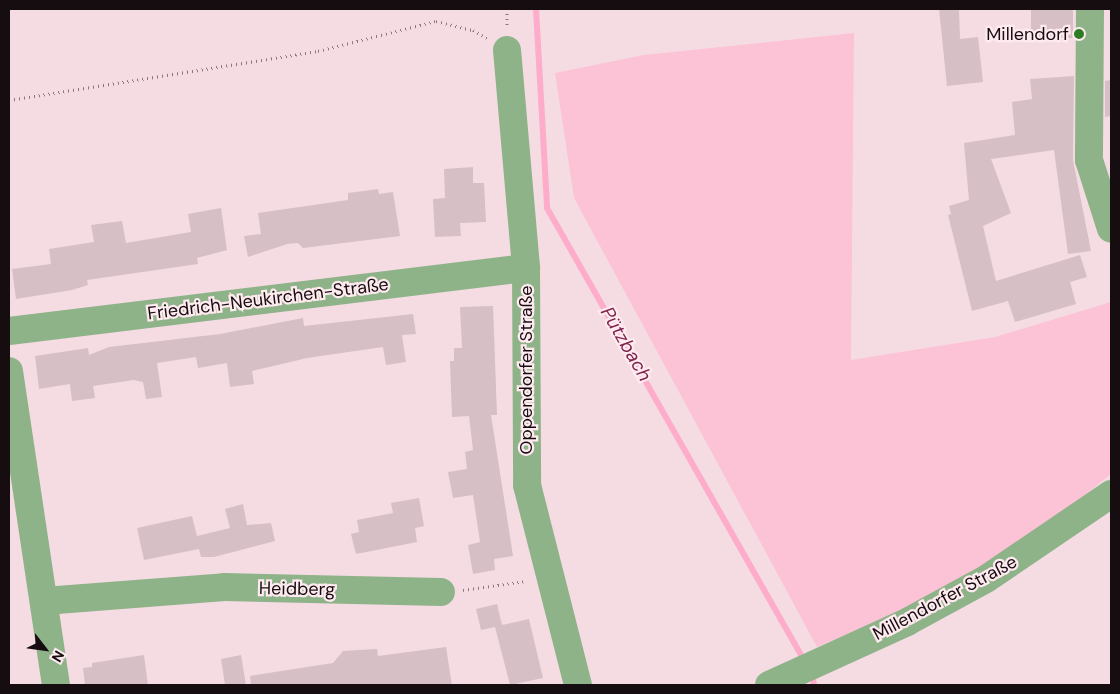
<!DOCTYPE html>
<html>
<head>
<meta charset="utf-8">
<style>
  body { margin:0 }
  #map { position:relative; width:1120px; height:694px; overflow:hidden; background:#f5dce3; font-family:"DM Sans",sans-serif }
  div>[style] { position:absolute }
  .green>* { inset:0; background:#fbc3d5 }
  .stream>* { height:6px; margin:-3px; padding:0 3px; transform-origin:3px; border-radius:3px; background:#fdadc9 }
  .building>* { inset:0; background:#d7bfc6 }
  .path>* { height:3px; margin-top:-1.5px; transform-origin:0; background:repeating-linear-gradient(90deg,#89787d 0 1px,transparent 0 5px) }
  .minor>* { height:28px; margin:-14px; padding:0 14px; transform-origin:14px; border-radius:14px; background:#8eb389 }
  .dots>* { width:14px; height:14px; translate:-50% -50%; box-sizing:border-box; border:2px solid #ffeaf0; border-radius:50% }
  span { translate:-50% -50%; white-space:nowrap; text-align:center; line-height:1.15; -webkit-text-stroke:4.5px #ffeaf0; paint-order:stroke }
  .poi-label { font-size:18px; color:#150d10 }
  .right { translate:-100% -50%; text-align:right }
  .street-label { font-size:18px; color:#150d10 }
  .water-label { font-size:19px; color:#7e244c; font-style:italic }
  .frame { position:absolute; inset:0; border:10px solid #150d10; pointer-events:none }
  .north { position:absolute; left:20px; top:624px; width:50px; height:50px; -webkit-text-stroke:4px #ffeaf0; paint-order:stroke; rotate:120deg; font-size:14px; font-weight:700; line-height:20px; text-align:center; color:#150d10 }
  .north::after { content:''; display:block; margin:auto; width:18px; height:22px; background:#150d10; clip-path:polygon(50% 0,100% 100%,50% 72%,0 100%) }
</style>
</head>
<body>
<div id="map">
  <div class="green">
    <div style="clip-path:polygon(854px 33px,851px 360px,995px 337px,1111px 302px,1111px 474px,1028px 540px,891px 616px,817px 647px,574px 198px,555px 73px,644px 55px)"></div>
  </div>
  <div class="stream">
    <div style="left:536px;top:9px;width:199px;rotate:86.8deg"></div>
    <div style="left:547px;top:208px;width:514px;rotate:60.39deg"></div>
    <div style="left:813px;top:679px;width:6px;rotate:81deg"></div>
  </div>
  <div class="building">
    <div style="clip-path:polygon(939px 9px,959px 9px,960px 39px,978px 37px,983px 82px,947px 86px)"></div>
    <div style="clip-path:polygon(1031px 9px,1073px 9px,1073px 38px,1031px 38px)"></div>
    <div style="clip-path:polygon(1074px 76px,1073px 160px,1091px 251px,1068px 254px,1054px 150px,991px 159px,1011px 213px,983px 226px,996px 281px,1080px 255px,1087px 277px,1070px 282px,1076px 304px,1015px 322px,1008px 301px,972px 311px,948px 215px,951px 214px,949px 206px,969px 200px,964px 143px,1015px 135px,1012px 102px,1032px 99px,1030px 79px)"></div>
    <div style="clip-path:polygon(1111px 80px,1111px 116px,1105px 117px,1105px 81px)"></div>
    <div style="clip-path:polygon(473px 167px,473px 183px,484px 183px,486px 222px,460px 223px,461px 236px,435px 237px,433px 199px,445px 198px,444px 169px)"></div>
    <div style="clip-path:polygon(378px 189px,379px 194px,393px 192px,400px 236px,303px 248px,298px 243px,287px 244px,248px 257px,244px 236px,261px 234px,258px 213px,348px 200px,348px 193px)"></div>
    <div style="clip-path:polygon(221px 208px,227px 250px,197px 258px,198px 264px,87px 280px,88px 285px,72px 290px,16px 299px,12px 269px,51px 264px,49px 249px,94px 242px,91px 225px,122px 221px,126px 243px,191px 232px,188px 214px)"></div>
    <div style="clip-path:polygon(493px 306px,497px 415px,491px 415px,513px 556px,494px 559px,495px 570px,473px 574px,468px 545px,480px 542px,473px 495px,453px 498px,448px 472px,467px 469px,465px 452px,473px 450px,469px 416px,452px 417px,450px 361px,454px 361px,454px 348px,462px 348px,460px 307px)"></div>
    <div style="clip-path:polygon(413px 314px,416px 334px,402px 335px,406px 362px,386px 365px,383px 347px,307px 358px,252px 371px,254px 384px,230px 387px,227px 363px,198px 368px,196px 357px,157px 363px,162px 397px,146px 399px,143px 382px,134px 380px,93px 386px,95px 398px,72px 401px,70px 384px,39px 389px,35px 356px,88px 348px,89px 355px,109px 347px,220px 334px,303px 318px,304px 326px)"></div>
    <div style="clip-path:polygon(419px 498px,424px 526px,415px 528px,417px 542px,356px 554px,351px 534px,359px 532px,357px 520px,393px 513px,391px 503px)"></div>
    <div style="clip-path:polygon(243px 504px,247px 525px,271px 523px,275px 541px,214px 557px,201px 557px,199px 549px,144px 560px,137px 528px,192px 516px,197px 536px,230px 528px,225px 509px)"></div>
    <div style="clip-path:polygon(497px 604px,502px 625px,529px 619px,543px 678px,510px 685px,495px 627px,481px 630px,476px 609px)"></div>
    <div style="clip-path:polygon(446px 647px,452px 685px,251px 685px,250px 676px,333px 663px,343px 651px,377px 649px,378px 656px)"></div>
    <div style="clip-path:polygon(144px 655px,148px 685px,85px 685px,83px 668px,92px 667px,92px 663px)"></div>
    <div style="clip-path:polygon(241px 655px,246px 685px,225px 685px,221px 659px)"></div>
  </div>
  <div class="path">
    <div style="left:507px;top:9px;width:18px;rotate:90deg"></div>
    <div style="left:9px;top:100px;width:313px;rotate:-9deg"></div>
    <div style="left:318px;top:51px;width:122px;rotate:-14.3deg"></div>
    <div style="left:436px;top:21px;width:38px;rotate:14deg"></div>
    <div style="left:473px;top:30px;width:16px;rotate:30deg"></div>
    <div style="left:463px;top:590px;width:64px;rotate:-8.1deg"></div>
  </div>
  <div class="minor">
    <div style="left:1090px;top:9px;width:151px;rotate:90.4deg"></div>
    <div style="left:1089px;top:160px;width:72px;rotate:72.3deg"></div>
    <div style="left:507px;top:50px;width:219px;rotate:85deg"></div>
    <div style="left:526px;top:268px;width:217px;rotate:89.7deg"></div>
    <div style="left:527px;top:485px;width:206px;rotate:75.7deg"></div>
    <div style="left:9px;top:331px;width:521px;rotate:-6.95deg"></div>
    <div style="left:9px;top:371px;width:317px;rotate:81.5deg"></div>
    <div style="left:44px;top:601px;width:181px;rotate:-4.4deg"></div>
    <div style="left:224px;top:587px;width:217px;rotate:1.3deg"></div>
    <div style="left:769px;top:685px;width:152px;rotate:-24.5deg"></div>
    <div style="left:907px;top:622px;width:90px;rotate:-28.6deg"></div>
    <div style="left:986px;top:579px;width:151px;rotate:-34.2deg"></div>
  </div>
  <div class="dots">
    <div style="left:1079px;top:34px;background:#2d7b23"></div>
  </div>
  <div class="poi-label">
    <span class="right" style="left:1069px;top:34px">Millendorf</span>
  </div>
  <div class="street-label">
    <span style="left:268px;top:299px;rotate:-7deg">Friedrich-Neukirchen-Straße</span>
    <span style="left:526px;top:370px;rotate:-90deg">Oppendorfer Straße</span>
    <span style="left:297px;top:589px;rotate:1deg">Heidberg</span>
    <span style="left:945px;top:598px;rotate:-28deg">Millendorfer Straße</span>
  </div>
  <div class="water-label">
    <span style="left:626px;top:344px;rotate:60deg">Pützbach</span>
  </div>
  <div class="frame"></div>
  <div class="north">N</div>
</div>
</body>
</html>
